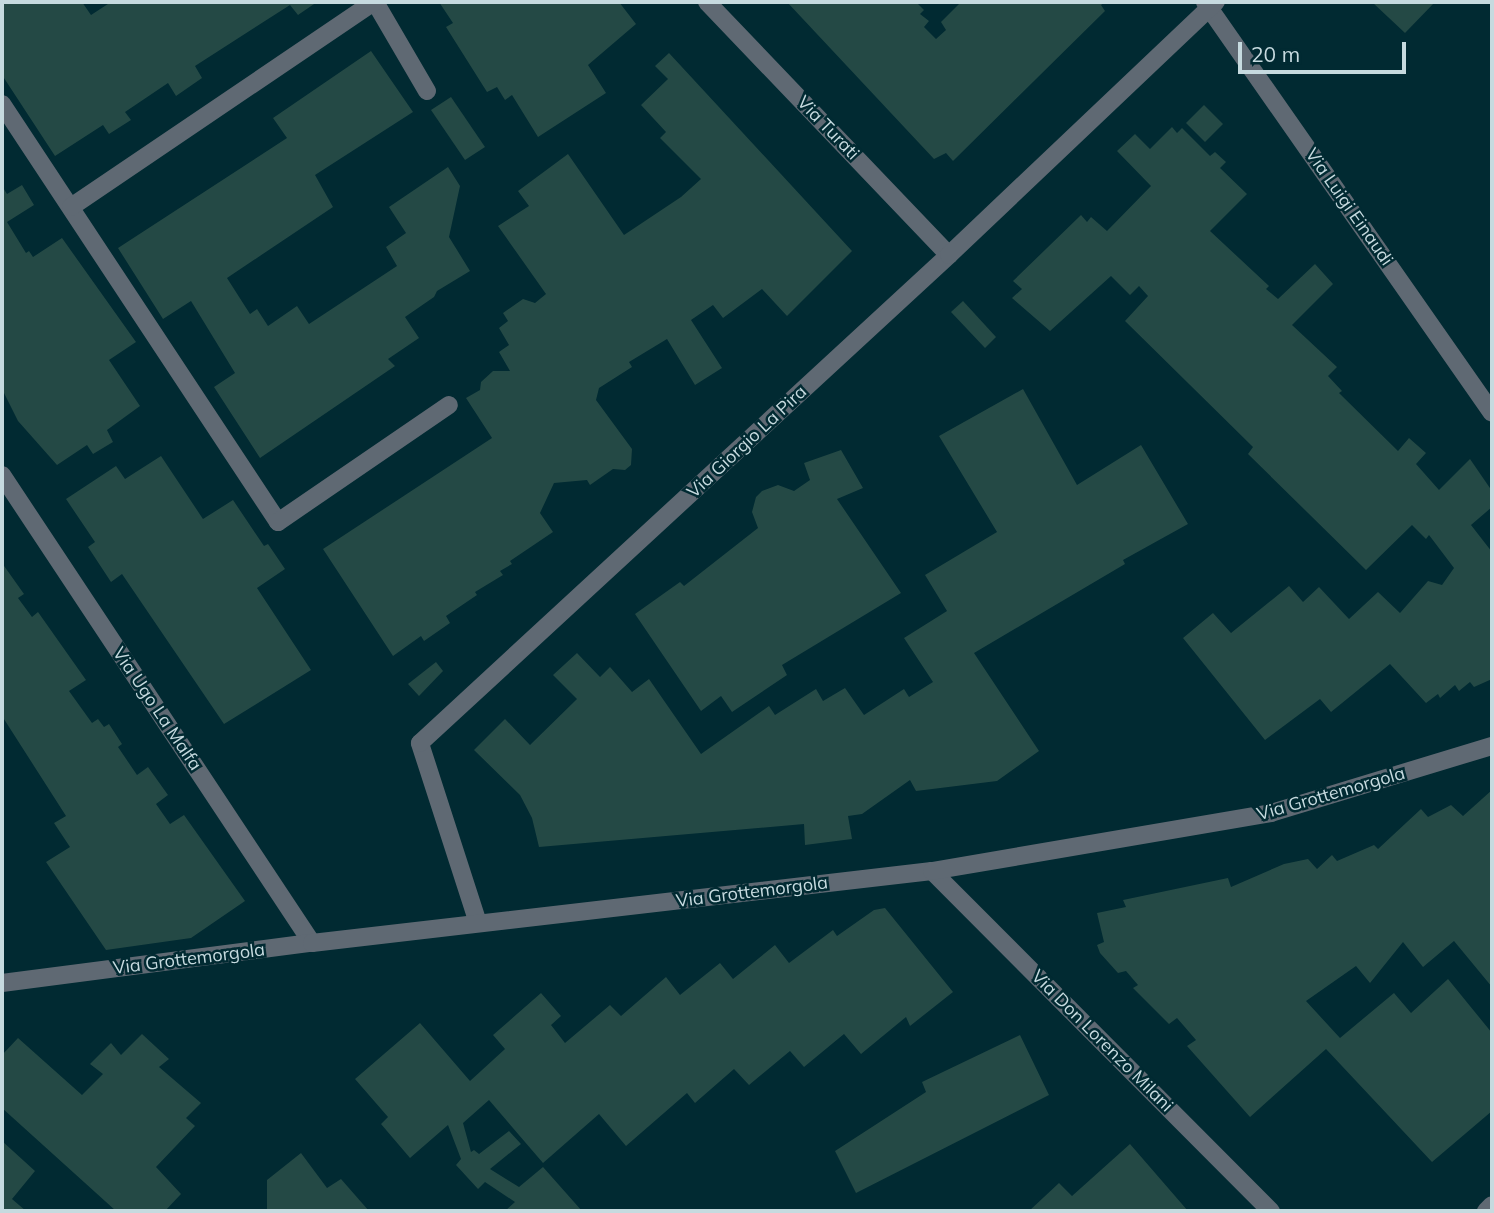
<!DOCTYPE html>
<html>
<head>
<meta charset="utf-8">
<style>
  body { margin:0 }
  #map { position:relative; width:1494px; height:1213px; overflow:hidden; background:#012a32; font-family:Mulish,sans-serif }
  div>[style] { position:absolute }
  .building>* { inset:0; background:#244945 }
  .minor>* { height:18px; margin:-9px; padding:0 9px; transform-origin:9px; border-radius:9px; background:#5f6973 }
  span { translate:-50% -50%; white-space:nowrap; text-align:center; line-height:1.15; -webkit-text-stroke:5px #012a32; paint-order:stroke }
  .street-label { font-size:18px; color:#c6dadf }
  .frame { position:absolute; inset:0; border:4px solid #c6dadf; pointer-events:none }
  .scale { position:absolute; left:1238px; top:42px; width:168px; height:32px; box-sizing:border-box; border:4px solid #c6dadf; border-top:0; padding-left:9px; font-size:21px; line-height:24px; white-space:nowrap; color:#c6dadf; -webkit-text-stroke:5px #012a32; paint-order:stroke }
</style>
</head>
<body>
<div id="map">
  <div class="building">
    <div style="clip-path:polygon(2px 2px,82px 2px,91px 15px,111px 2px,317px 2px,298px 15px,290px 5px,195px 66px,202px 78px,176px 96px,168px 83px,125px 112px,131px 120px,109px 134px,103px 125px,55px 156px,2px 75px)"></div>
    <div style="clip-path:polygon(439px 2px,619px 2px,636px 24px,588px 65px,606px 93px,538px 137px,512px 95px,505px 100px,497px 87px,487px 92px,446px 27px,453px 23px)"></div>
    <div style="clip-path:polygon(787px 2px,916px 2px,924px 10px,920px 14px,929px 21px,924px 27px,936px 39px,946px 30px,941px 22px,961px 2px,1105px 2px,1101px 5px,1105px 11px,953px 161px,946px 153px,934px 159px)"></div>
    <div style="clip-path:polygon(1372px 2px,1435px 2px,1405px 33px)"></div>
    <div style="clip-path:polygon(371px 51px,413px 112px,315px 175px,333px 207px,227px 278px,250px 314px,257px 309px,268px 326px,297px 306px,309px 324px,397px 266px,386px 247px,406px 233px,389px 207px,448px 167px,460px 186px,449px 237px,470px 271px,437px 291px,434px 297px,405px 317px,419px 338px,388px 359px,395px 366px,260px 458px,214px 387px,235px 373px,191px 301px,163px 319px,118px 248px,287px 138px,273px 118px)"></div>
    <div style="clip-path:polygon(669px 53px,852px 251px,787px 316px,762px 289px,723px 318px,713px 305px,691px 320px,722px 368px,695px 385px,667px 339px,629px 362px,632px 367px,599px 388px,596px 400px,632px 449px,631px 465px,625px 470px,613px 469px,590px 485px,587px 480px,554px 483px,540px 513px,553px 532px,510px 561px,512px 564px,500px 571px,503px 575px,475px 592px,477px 595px,446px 616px,450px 623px,424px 641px,421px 636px,393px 656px,323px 549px,492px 438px,466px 398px,480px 390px,481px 382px,493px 371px,510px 371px,499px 352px,509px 345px,499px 328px,508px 321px,503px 313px,523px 299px,535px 303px,546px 294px,498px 226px,529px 206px,518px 191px,568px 154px,624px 235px,681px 197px,701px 179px,660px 138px,666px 132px,641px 105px,668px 79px,655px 66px)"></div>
    <div style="clip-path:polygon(451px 97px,485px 147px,465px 160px,431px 110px)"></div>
    <div style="clip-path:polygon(1204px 105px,1223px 124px,1205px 142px,1186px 123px)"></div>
    <div style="clip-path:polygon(1172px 127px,1177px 133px,1182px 128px,1210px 156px,1215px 152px,1226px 162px,1220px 168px,1247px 194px,1210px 231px,1269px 286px,1266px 289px,1278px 299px,1315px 264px,1333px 284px,1292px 325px,1337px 367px,1328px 376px,1342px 391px,1339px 393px,1398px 451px,1409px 438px,1426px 453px,1416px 464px,1439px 490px,1470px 459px,1492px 491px,1492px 507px,1471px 525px,1492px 552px,1492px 679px,1474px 687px,1470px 682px,1459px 691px,1455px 685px,1440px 698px,1438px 694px,1426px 703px,1390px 664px,1331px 712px,1320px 699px,1265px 740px,1183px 638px,1213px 613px,1231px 633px,1289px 586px,1303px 602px,1319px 587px,1349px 619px,1378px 592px,1400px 613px,1428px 581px,1442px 585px,1454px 568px,1429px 535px,1426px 539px,1412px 525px,1366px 570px,1248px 454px,1253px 447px,1125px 321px,1148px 296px,1139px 286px,1130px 295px,1111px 276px,1050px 331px,1012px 298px,1022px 289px,1013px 281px,1081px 215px,1087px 222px,1091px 217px,1107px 231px,1151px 186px,1117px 151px,1135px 134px,1150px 149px)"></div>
    <div style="clip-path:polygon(22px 185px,34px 205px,7px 222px,26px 253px,29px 251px,33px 257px,62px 238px,136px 342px,109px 360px,140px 406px,107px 430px,113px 442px,93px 454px,87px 445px,57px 465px,18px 421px,2px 389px,2px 186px,7px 194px)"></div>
    <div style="clip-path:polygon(963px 301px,996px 337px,985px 348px,951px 312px)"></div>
    <div style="clip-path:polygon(1023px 389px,1077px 485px,1141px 445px,1188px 524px,1123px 560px,1125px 564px,974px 653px,1039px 751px,997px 781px,916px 791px,910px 780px,862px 814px,848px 816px,852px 839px,805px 845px,804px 824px,539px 847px,532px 818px,520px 795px,474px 750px,505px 719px,530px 745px,577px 699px,553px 675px,577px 653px,600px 677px,610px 667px,632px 692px,649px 679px,701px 754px,769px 706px,775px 715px,816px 689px,823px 701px,845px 688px,864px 715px,904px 689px,909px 697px,933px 682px,904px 638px,947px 611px,925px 575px,997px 532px,939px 436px)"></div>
    <div style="clip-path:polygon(841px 450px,863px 488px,837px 499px,901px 593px,782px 665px,787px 675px,732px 712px,721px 696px,701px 711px,635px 614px,680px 582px,684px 586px,758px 528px,752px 512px,756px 497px,762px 491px,778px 485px,794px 491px,810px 480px,804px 463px)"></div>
    <div style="clip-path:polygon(161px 456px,203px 519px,233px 500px,264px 546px,268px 544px,285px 569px,257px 588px,311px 670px,224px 724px,122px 574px,111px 582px,88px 547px,95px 542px,66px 499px,116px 466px,125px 479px)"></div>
    <div style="clip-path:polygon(2px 563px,24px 594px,18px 598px,32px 617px,38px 612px,86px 680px,69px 691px,92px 723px,98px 719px,104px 727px,109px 724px,122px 744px,118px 747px,137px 775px,148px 767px,168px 795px,156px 804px,170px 824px,184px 815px,245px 901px,191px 938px,106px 950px,46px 862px,70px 847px,54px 823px,66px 816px,2px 716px)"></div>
    <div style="clip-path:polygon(436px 662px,443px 671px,419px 696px,408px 684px)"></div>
    <div style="clip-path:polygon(1492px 790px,1492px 987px,1454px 941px,1423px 967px,1403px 942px,1370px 983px,1356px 966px,1306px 1001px,1340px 1038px,1394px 993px,1411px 1013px,1448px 979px,1492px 1033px,1492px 1111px,1432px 1162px,1326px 1049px,1250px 1117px,1187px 1046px,1196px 1040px,1177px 1018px,1169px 1024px,1133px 988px,1138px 985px,1126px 971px,1118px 973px,1100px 953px,1097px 945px,1104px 942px,1097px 913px,1126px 907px,1123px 900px,1228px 878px,1231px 887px,1284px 864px,1308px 859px,1317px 869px,1332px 855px,1337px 861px,1374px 845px,1378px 849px,1421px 809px,1428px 817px,1451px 805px,1463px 816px)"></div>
    <div style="clip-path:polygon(885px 908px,953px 992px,910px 1026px,906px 1017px,861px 1054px,844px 1034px,804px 1067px,790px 1051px,749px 1085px,734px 1069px,695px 1103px,687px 1093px,626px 1146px,599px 1114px,543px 1163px,489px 1100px,463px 1123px,471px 1152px,474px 1150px,479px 1154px,509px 1131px,521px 1144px,490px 1169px,519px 1187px,543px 1167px,582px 1211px,505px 1211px,515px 1202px,485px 1182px,478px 1189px,456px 1165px,461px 1159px,448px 1125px,410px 1158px,381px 1124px,388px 1117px,355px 1079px,420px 1023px,470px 1081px,505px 1049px,493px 1035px,541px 993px,561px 1016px,551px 1025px,565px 1043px,610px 1005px,621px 1016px,666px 977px,680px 995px,720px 963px,733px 979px,775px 945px,789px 963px,833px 930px,837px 936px,874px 910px)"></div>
    <div style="clip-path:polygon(142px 1034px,169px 1059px,159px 1067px,201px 1103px,186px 1118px,195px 1126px,156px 1167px,181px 1194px,165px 1211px,116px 1211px,2px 1108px,2px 1055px,18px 1038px,82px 1095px,103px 1074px,90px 1064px,111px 1043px,121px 1055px)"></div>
    <div style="clip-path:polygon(1020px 1035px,1049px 1095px,856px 1193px,835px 1151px,926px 1092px,922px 1082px)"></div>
    <div style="clip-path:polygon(2px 1141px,35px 1171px,12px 1199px,26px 1211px,2px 1211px)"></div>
    <div style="clip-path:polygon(1130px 1144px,1188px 1211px,1029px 1211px,1059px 1183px,1072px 1196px)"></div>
    <div style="clip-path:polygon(301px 1153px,327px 1188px,341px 1179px,369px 1211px,267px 1211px,267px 1180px)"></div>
  </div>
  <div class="minor">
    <div style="left:375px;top:2px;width:103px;rotate:59.7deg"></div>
    <div style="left:707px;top:2px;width:350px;rotate:46.3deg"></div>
    <div style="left:1205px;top:2px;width:501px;rotate:55.07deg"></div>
    <div style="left:2px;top:104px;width:501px;rotate:56.56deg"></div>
    <div style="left:278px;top:522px;width:207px;rotate:-34.4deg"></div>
    <div style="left:71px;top:207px;width:366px;rotate:-34.1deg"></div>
    <div style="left:2px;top:475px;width:561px;rotate:56.48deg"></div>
    <div style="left:932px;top:871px;width:480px;rotate:45.1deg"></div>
    <div style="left:478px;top:923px;width:189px;rotate:-107.9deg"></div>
    <div style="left:420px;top:743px;width:720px;rotate:-42.69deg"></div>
    <div style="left:949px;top:255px;width:368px;rotate:-43.5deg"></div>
    <div style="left:2px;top:983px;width:313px;rotate:-7.4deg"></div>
    <div style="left:312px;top:943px;width:624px;rotate:-6.62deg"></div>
    <div style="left:932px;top:871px;width:344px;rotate:-9.7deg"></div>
    <div style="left:1271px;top:813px;width:231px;rotate:-16.9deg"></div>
    <div style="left:1486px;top:1211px;width:8px;rotate:-45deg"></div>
  </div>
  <div class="street-label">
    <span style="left:828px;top:128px;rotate:46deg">Via Turati</span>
    <span style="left:1349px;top:207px;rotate:55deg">Via Luigi Einaudi</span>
    <span style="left:747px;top:442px;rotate:-43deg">Via Giorgio La Pira</span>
    <span style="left:157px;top:709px;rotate:56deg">Via Ugo La Malfa</span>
    <span style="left:1331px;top:794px;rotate:-16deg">Via Grottemorgola</span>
    <span style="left:752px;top:892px;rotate:-7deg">Via Grottemorgola</span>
    <span style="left:189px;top:959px;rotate:-7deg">Via Grottemorgola</span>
    <span style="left:1102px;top:1041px;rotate:45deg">Via Don Lorenzo Milani</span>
  </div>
  <div class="frame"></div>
  <div class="scale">20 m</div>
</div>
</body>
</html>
